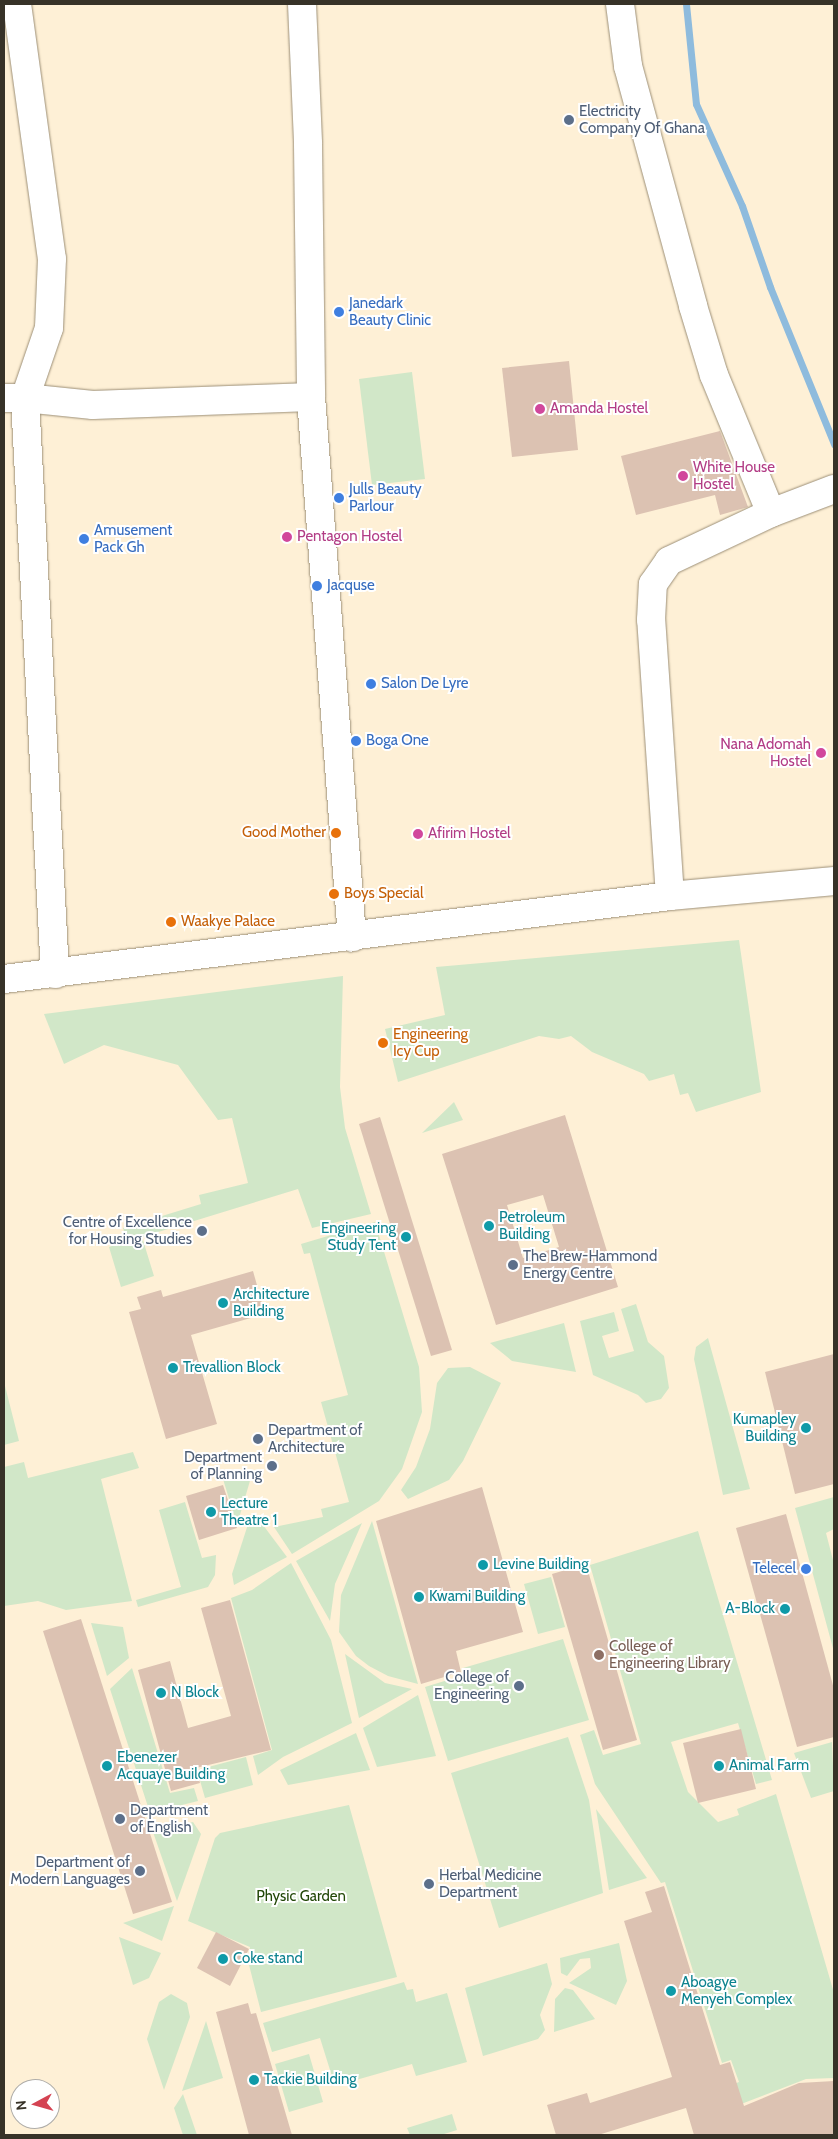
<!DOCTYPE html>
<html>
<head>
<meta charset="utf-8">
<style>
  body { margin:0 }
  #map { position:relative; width:838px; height:2139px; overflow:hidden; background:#fef0d6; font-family:Cabin,sans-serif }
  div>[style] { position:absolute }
  .green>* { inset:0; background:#d1e7c8 }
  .stream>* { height:7px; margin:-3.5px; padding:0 3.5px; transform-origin:3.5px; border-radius:3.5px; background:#8ebbdd }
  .building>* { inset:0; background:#dcc2b2 }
  .roads { filter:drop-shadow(0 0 1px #9c8f77) drop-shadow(0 0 1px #9c8f77) }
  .minor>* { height:28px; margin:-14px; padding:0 14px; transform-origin:14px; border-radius:14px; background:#fff }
  .dots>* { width:14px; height:14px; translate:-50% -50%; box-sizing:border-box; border:2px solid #fff; border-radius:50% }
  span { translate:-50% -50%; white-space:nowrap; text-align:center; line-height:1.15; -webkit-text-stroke:4px #fff; paint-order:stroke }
  .service-label { font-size:15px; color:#4e5e75 }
  .left { translate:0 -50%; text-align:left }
  .right { translate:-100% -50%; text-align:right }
  .shop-label { font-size:15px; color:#366cbe }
  .hotel-label { font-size:15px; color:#b23c85 }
  .food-label { font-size:15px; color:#c56008 }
  .culture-label { font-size:15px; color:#0d838f }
  .education-label { font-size:15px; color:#785e54 }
  .park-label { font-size:15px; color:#234809 }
  .frame { position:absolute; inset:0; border:5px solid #373228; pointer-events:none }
  .north { position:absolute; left:10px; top:2079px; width:50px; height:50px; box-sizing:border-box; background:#fff; border:1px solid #afada9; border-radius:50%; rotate:264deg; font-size:14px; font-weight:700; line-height:20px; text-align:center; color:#373228 }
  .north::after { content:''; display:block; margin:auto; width:18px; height:22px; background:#d44352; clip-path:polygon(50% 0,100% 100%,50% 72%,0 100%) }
</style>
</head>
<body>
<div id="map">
  <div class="green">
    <div style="clip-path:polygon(412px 372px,425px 479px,372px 485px,359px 379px)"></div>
    <div style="clip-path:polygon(739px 940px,761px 1092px,696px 1112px,688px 1093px,680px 1095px,674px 1074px,649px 1081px,644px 1074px,592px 1052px,571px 1036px,559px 1039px,539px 1036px,398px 1082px,385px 1029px,445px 1015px,436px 967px)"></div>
    <div style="clip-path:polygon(343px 976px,340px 1087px,345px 1128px,371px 1214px,312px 1228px,298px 1189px,142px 1237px,154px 1276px,121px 1287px,109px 1247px,127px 1241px,123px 1228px,201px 1204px,199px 1195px,248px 1183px,232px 1118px,218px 1120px,178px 1065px,104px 1045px,64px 1064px,44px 1014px)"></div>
    <div style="clip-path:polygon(454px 1102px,463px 1120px,422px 1133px)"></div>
    <div style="clip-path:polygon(375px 1222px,419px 1367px,422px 1412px,402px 1469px,379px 1501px,292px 1554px,274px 1527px,323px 1517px,321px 1509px,349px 1502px,321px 1402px,348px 1395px,310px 1253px,304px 1254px,301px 1244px)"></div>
    <div style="clip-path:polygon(636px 1304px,648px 1342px,664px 1356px,669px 1388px,661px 1399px,646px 1403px,638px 1395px,593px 1375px,580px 1321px,614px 1312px,619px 1331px,602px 1336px,609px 1358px,634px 1351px,621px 1309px)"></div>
    <div style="clip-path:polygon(564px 1323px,576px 1372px,512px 1361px,490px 1343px)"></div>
    <div style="clip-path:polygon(708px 1338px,750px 1489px,723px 1495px,694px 1359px,696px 1347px)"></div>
    <div style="clip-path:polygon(470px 1367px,501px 1383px,463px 1461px,449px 1480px,408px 1499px,401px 1490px,416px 1467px,430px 1429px,437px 1383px,448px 1368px)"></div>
    <div style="clip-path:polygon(4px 1382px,19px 1441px,4px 1445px)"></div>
    <div style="clip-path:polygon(133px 1452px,139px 1468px,101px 1479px,132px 1601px,66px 1610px,38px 1601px,4px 1606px,4px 1467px,24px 1462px,28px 1478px)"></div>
    <div style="clip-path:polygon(251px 1471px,252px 1474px,237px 1525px,223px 1479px)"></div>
    <div style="clip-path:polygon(834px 1497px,834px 1529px,826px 1533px,834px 1564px,834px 1652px,795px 1508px)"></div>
    <div style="clip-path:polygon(185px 1502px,202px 1558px,216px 1555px,215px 1575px,208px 1587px,138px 1607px,136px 1600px,181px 1587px,159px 1510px)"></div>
    <div style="clip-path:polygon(250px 1518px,263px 1525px,287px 1557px,234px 1585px,232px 1574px)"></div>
    <div style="clip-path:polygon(372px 1521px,418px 1684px,388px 1676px,369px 1666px,356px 1656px,339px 1632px,341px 1595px)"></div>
    <div style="clip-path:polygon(362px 1523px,335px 1584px,330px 1621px,296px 1561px)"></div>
    <div style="clip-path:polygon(698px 1531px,772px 1780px,756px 1784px,738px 1723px,671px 1742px,688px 1792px,718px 1822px,739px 1815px,737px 1809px,776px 1794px,834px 1993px,834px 2078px,806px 2079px,736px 2106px,729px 2086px,739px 2082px,731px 2060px,722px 2063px,665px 1882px,661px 1883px,595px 1784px,580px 1735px,594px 1730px,603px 1755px,641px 1744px,590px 1565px)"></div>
    <div style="clip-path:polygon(291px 1563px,331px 1640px,352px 1723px,283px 1757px,258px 1775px,253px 1756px,272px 1750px,231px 1598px,252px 1590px)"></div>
    <div style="clip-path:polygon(551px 1577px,565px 1627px,538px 1634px,524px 1584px)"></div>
    <div style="clip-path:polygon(91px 1623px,123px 1627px,129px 1658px,107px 1676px)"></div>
    <div style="clip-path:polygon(563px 1639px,589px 1720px,448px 1761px,425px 1687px,464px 1675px,463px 1668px)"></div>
    <div style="clip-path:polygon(345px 1654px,385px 1683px,412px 1689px,359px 1718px)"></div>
    <div style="clip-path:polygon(132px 1668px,170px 1793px,194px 1788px,198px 1801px,150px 1813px,110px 1689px)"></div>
    <div style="clip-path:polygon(418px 1695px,436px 1756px,377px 1767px,363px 1728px)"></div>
    <div style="clip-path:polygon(356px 1733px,370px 1770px,288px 1785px,280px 1770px)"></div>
    <div style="clip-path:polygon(568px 1737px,589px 1800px,603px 1893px,499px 1928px,451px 1773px)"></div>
    <div style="clip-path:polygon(832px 1742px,834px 1791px,811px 1798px,794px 1753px)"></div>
    <div style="clip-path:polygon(246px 1757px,253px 1785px,205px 1798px,197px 1770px)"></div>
    <div style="clip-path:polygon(349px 1805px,397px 1977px,261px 2012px,248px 1961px,250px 1947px,188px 1921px,215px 1838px,220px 1833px)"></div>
    <div style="clip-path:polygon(596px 1809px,647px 1878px,609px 1890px)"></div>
    <div style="clip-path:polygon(193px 1822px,201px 1834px,177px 1901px,153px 1832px)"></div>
    <div style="clip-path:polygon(174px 1906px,162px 1941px,123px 1923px)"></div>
    <div style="clip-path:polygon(119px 1937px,161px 1953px,149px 1978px,133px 1985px)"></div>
    <div style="clip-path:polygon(619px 1943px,627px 1981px,616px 2005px,569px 1983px,591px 1968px,590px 1958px,580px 1959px,567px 1976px,561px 1973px,560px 1958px)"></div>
    <div style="clip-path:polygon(547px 1963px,552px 1984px,540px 2015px,545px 2030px,538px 2039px,483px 2056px,465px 1988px)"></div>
    <div style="clip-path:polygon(404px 1982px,407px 1990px,413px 1989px,416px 2002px,447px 1993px,467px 2062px,416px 2076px,412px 2064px,335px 2086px,320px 2038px,272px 2052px,263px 2023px)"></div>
    <div style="clip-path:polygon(565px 1988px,573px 1990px,595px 2019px,554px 2032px,555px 1999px)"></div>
    <div style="clip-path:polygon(171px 1994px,187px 2003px,190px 2017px,164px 2090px,147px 2039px,159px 2002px)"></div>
    <div style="clip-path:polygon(206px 2021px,223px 2078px,182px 2091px)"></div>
    <div style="clip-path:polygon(309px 2054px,323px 2102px,289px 2112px,275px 2064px)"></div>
    <div style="clip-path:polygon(183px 2094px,197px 2135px,183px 2135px,174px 2108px)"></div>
    <div style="clip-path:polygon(452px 2114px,457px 2130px,441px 2135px,410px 2135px,407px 2128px)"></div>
  </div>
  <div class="stream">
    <div style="left:686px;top:4px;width:100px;rotate:84.3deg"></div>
    <div style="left:696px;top:104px;width:112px;rotate:65.7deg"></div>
    <div style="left:742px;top:206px;width:86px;rotate:70.9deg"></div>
    <div style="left:770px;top:287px;width:170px;rotate:67.8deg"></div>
  </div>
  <div class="building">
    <div style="clip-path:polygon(569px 361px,578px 450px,512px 457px,502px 368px)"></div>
    <div style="clip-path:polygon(720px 431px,748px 507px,720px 515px,715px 495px,636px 515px,621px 456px)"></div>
    <div style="clip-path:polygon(evenodd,565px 1115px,618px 1287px,496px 1325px,442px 1154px,565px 1115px,543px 1195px,559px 1247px,523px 1258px,507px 1205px,543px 1195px)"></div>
    <div style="clip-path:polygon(380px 1117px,452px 1350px,431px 1356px,359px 1124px)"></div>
    <div style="clip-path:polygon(253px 1271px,265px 1314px,191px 1335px,217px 1424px,166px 1439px,129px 1312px,141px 1309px,137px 1297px,161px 1290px,163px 1297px)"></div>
    <div style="clip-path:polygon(834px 1354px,834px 1484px,795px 1494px,765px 1372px)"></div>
    <div style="clip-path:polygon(223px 1485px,237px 1528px,199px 1540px,186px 1496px)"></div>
    <div style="clip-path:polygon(482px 1487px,523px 1632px,456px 1651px,461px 1672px,421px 1684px,376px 1521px)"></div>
    <div style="clip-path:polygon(786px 1514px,834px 1689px,834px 1737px,797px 1747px,736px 1528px)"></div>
    <div style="clip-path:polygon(586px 1564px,637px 1740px,603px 1750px,552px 1574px)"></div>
    <div style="clip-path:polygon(230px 1600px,271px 1750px,196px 1768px,200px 1783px,171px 1791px,138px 1670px,170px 1661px,188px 1728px,231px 1716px,201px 1608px)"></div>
    <div style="clip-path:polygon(81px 1619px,172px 1902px,133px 1914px,43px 1631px)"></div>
    <div style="clip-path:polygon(741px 1729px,756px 1789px,698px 1803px,683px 1743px)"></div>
    <div style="clip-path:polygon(664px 1886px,720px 2065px,730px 2062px,744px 2106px,799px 2083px,834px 2081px,834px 2135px,694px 2135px,686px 2108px,598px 2135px,556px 2135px,547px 2105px,587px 2093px,590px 2103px,672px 2077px,624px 1921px,652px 1912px,645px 1892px)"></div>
    <div style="clip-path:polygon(216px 1932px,249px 1949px,230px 1986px,197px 1968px)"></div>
    <div style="clip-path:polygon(248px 2003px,251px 2014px,256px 2013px,292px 2135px,249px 2135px,216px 2012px)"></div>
  </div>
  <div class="roads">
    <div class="minor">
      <div style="left:17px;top:4px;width:257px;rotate:82.2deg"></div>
      <div style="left:52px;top:259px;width:69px;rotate:92.5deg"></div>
      <div style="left:49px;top:328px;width:74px;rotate:108.9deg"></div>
      <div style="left:25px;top:398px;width:68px;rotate:5.9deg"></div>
      <div style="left:93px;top:405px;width:218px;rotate:-2.1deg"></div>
      <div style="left:302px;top:4px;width:140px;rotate:87.5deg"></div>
      <div style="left:308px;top:144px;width:253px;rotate:89.3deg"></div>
      <div style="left:311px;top:397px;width:542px;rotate:85.66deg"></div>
      <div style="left:620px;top:4px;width:63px;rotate:82.6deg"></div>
      <div style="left:628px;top:66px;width:249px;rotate:74.8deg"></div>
      <div style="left:693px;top:306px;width:72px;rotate:73.1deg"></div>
      <div style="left:714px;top:375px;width:149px;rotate:67.6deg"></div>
      <div style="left:4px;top:398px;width:21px"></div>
      <div style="left:25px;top:398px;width:577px;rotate:87.02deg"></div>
      <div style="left:670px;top:896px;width:277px;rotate:-93.9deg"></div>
      <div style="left:651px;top:620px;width:36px;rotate:-87deg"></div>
      <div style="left:653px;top:584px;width:28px;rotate:-55deg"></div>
      <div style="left:669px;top:561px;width:113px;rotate:-25.2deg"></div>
      <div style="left:771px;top:513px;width:67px;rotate:-20.9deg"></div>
      <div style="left:4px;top:979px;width:671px;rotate:-7.1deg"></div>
      <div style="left:670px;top:896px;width:165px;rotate:-5.2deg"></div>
    </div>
  </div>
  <div class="dots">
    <div style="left:569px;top:120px;background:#5c6f8a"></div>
    <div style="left:339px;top:312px;background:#3f7fe0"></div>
    <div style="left:540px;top:409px;background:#d1479c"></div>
    <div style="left:683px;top:476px;background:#d1479c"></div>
    <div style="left:339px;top:498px;background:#3f7fe0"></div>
    <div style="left:287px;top:537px;background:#d1479c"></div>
    <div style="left:84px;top:539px;background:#3f7fe0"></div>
    <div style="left:317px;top:586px;background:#3f7fe0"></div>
    <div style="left:371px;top:684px;background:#3f7fe0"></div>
    <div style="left:356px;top:741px;background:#3f7fe0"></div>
    <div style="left:821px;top:753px;background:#d1479c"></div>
    <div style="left:336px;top:833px;background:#e8710a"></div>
    <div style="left:418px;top:834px;background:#d1479c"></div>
    <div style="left:334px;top:894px;background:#e8710a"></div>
    <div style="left:171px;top:922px;background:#e8710a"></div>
    <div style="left:383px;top:1043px;background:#e8710a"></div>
    <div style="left:489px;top:1226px;background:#0f9aa8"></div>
    <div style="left:202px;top:1231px;background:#5c6f8a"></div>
    <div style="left:406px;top:1237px;background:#0f9aa8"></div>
    <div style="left:513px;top:1265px;background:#5c6f8a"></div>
    <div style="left:223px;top:1303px;background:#0f9aa8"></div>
    <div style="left:173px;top:1368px;background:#0f9aa8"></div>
    <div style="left:806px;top:1428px;background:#0f9aa8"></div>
    <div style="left:258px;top:1439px;background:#5c6f8a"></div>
    <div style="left:272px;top:1466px;background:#5c6f8a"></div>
    <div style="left:211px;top:1512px;background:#0f9aa8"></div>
    <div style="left:483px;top:1565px;background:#0f9aa8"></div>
    <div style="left:806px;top:1569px;background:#3f7fe0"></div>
    <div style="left:419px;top:1597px;background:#0f9aa8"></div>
    <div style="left:785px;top:1609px;background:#0f9aa8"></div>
    <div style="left:599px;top:1655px;background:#8d6e63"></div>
    <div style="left:519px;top:1686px;background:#5c6f8a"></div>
    <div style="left:161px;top:1693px;background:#0f9aa8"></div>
    <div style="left:107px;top:1766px;background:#0f9aa8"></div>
    <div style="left:719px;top:1766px;background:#0f9aa8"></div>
    <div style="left:120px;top:1819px;background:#5c6f8a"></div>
    <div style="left:140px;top:1871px;background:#5c6f8a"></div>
    <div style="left:429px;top:1884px;background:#5c6f8a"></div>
    <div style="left:223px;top:1959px;background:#0f9aa8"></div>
    <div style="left:671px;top:1991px;background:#0f9aa8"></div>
    <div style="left:254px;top:2080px;background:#0f9aa8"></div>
  </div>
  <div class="service-label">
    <span class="left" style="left:579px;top:120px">Electricity<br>Company Of Ghana</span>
    <span class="right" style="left:192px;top:1231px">Centre of Excellence<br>for Housing Studies</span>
    <span class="left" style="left:523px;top:1265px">The Brew-Hammond<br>Energy Centre</span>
    <span class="left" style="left:268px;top:1439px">Department of<br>Architecture</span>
    <span class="right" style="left:262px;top:1466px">Department<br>of Planning</span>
    <span class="right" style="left:509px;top:1686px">College of<br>Engineering</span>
    <span class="left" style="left:130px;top:1819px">Department<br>of English</span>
    <span class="right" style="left:130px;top:1871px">Department of<br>Modern Languages</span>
    <span class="left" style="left:439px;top:1884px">Herbal Medicine<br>Department</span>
  </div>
  <div class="shop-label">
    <span class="left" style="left:349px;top:312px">Janedark<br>Beauty Clinic</span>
    <span class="left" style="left:349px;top:498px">Julls Beauty<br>Parlour</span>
    <span class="left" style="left:94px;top:539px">Amusement<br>Pack Gh</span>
    <span class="left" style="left:327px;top:586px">Jacquse</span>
    <span class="left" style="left:381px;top:684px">Salon De Lyre</span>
    <span class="left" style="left:366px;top:741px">Boga One</span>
    <span class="right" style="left:796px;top:1569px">Telecel</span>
  </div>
  <div class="hotel-label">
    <span class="left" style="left:550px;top:409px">Amanda Hostel</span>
    <span class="left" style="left:693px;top:476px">White House<br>Hostel</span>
    <span class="left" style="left:297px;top:537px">Pentagon Hostel</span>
    <span class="right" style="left:811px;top:753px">Nana Adomah<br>Hostel</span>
    <span class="left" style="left:428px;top:834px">Afirim Hostel</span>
  </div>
  <div class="food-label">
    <span class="right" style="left:326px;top:833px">Good Mother</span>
    <span class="left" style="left:344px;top:894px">Boys Special</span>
    <span class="left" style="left:181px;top:922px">Waakye Palace</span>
    <span class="left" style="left:393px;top:1043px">Engineering<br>Icy Cup</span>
  </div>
  <div class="culture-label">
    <span class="left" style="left:499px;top:1226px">Petroleum<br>Building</span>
    <span class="right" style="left:396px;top:1237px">Engineering<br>Study Tent</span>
    <span class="left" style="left:233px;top:1303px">Architecture<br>Building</span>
    <span class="left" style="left:183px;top:1368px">Trevallion Block</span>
    <span class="right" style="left:796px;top:1428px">Kumapley<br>Building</span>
    <span class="left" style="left:221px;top:1512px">Lecture<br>Theatre 1</span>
    <span class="left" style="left:493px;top:1565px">Levine Building</span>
    <span class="left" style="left:429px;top:1597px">Kwami Building</span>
    <span class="right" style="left:775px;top:1609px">A-Block</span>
    <span class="left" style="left:171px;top:1693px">N Block</span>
    <span class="left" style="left:117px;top:1766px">Ebenezer<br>Acquaye Building</span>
    <span class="left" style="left:729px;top:1766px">Animal Farm</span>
    <span class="left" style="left:233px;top:1959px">Coke stand</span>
    <span class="left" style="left:681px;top:1991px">Aboagye<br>Menyeh Complex</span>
    <span class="left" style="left:264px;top:2080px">Tackie Building</span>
  </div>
  <div class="education-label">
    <span class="left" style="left:609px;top:1655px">College of<br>Engineering Library</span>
  </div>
  <div class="park-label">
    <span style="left:301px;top:1897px">Physic Garden</span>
  </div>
  <div class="frame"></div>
  <div class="north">N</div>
</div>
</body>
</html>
